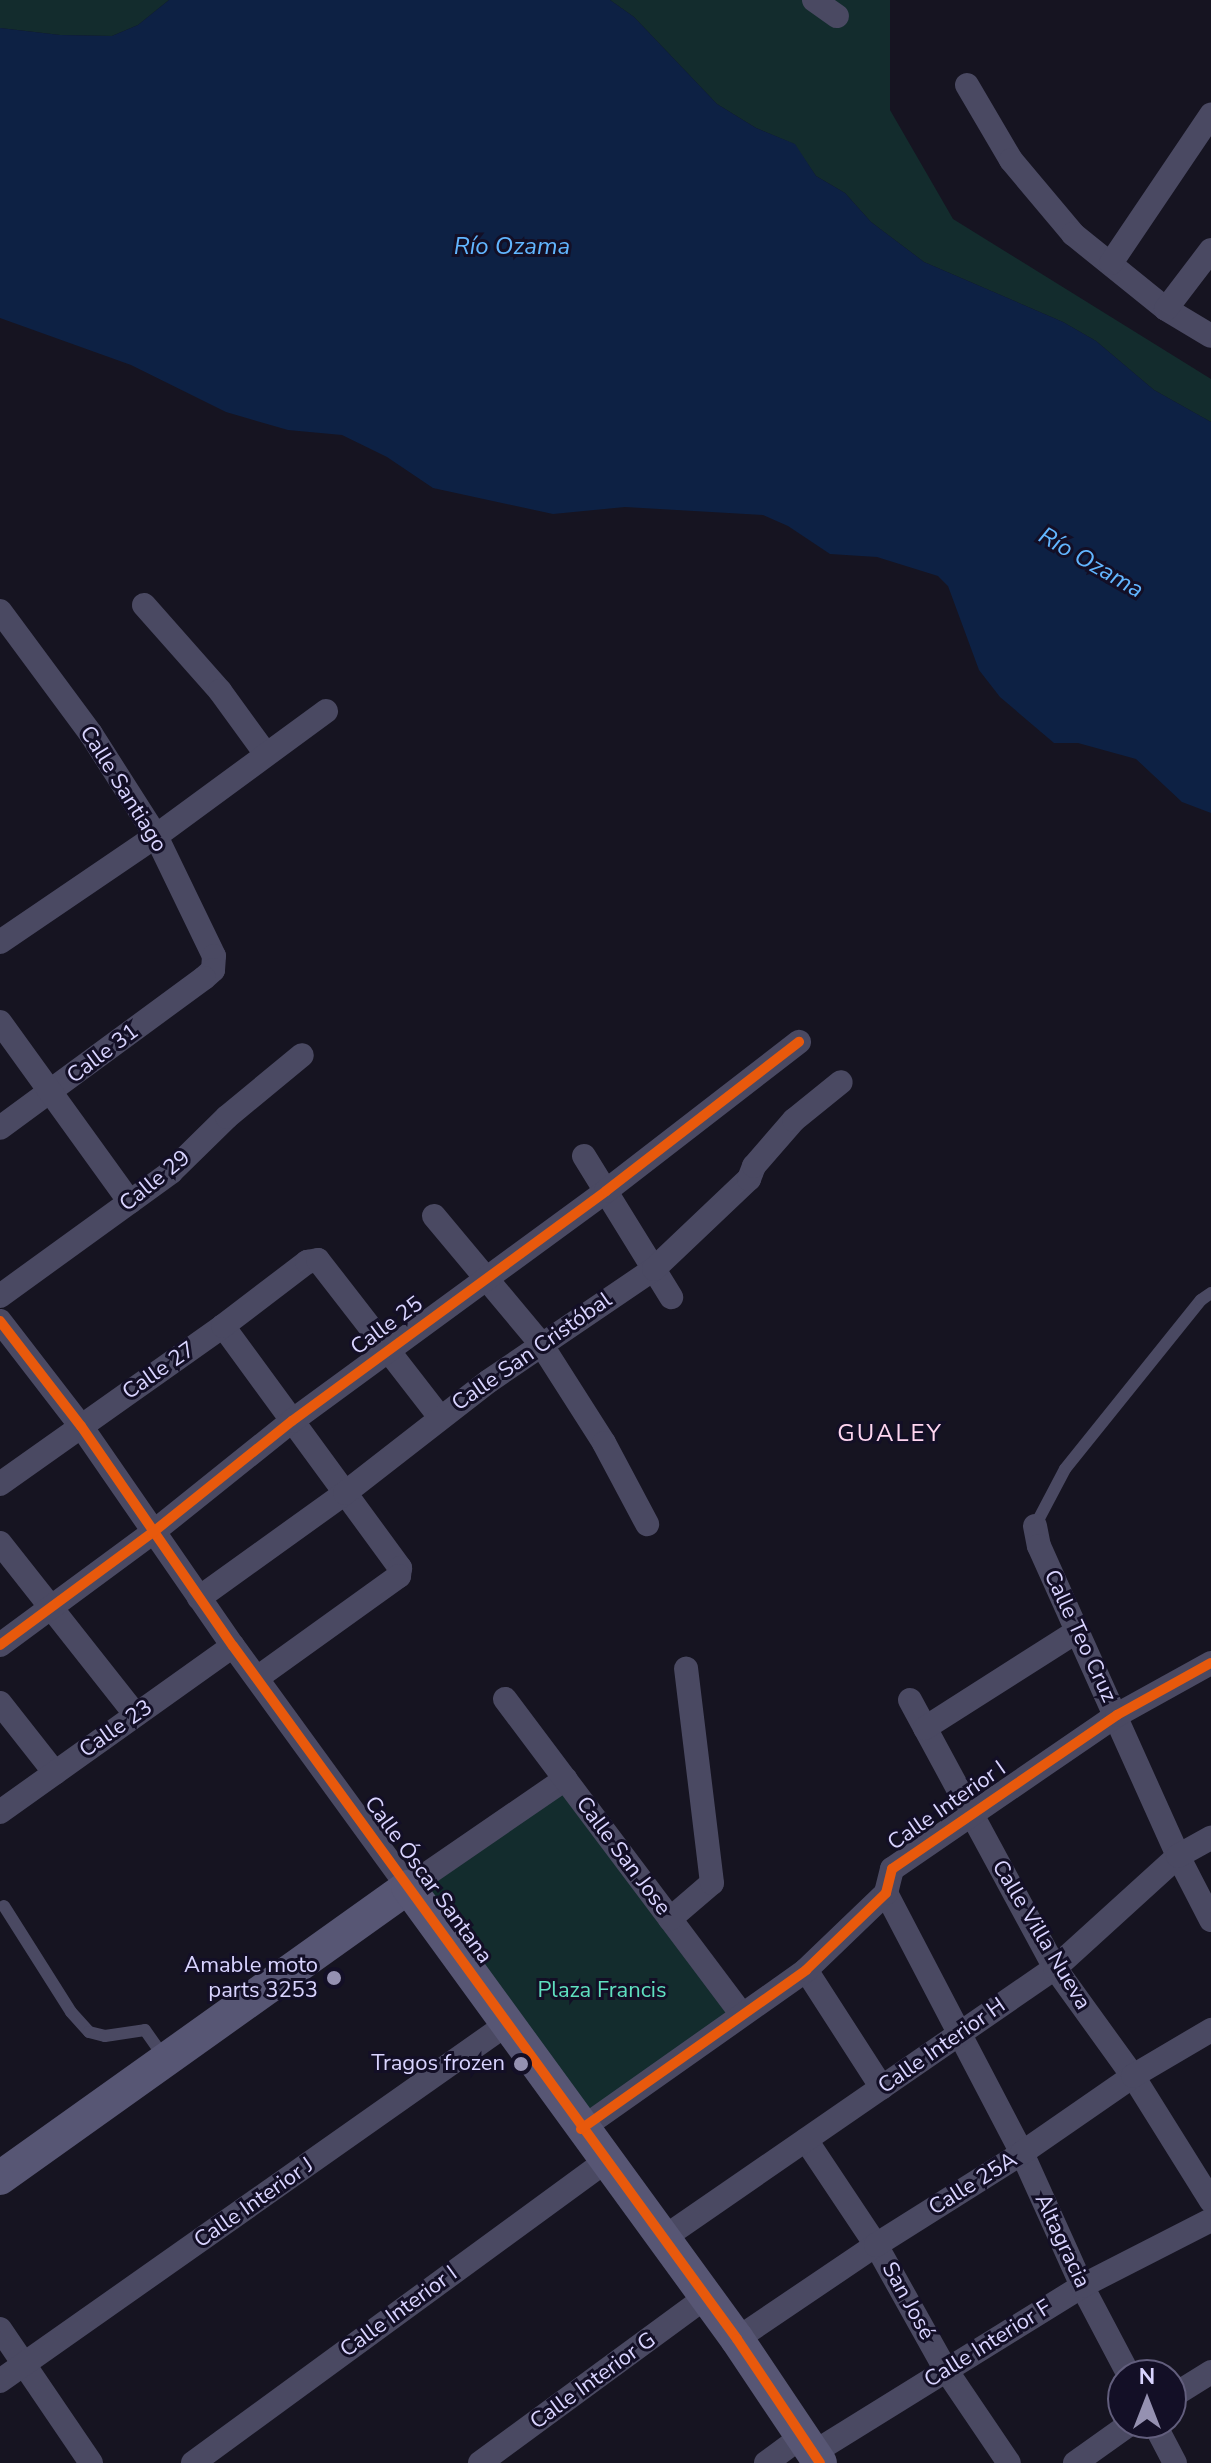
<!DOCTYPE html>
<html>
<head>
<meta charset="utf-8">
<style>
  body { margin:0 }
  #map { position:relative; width:1211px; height:2463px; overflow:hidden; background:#161421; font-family:"Nunito Sans",sans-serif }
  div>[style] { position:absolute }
  .green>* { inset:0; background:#132c2d }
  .water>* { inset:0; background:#0d2144 }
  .lane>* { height:12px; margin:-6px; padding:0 6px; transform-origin:6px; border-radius:6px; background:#4a4962 }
  .street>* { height:24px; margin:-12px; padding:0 12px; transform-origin:12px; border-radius:12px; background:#4a4962 }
  .secondary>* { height:34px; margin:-17px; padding:0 17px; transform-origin:17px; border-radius:17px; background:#575674 }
  .cycleway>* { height:10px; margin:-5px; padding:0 5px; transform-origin:5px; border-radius:5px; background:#e8590c }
  .dots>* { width:22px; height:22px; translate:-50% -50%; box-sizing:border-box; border:4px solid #130f26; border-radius:50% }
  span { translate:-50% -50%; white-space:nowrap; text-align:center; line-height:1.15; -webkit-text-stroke:6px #130f26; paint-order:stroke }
  .street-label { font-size:22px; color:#d9d4ff }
  .poi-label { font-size:22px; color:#d9d4ff }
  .right { translate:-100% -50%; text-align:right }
  .park-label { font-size:22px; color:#5fe0c0 }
  .water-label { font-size:24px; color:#62b6ff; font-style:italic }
  .neighbourhood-label { font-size:24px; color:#ffd6f0; letter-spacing:2px }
  .north { position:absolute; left:1107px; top:2359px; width:80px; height:80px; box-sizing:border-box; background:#130f26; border:2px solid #625e7d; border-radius:50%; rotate:0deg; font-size:22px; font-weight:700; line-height:32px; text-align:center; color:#d9d4ff }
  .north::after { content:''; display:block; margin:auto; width:28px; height:36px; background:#9591b1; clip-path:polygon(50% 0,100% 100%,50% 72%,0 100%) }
</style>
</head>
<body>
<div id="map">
  <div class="green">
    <div style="clip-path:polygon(0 0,169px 0,138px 25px,112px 36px,60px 35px,0 28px)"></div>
    <div style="clip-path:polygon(610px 0,890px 0,890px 110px,953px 219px,1211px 379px,1211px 422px,1154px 390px,1096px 341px,1063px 322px,924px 262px,871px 222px,845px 193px,816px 176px,794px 144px,756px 128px,717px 104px,634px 17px)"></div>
    <div style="clip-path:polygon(563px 1789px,729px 2011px,582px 2116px,420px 1888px)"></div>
  </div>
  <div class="water">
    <div style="clip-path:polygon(169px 0,610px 0,634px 17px,717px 104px,756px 128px,795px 144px,816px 176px,845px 193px,871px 222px,924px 262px,1063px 322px,1096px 341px,1154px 390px,1211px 422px,1211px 813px,1182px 802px,1136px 759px,1078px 743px,1054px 743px,1000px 697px,979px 670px,948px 586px,938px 576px,877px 557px,830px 554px,788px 526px,763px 515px,625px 507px,553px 514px,433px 488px,387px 457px,342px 435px,288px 430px,226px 412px,131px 365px,0 318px,0 28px,60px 35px,112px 36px,138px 25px)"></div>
  </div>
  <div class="lane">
    <div style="left:1035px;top:1526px;width:64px;rotate:-62.2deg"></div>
    <div style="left:1065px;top:1469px;width:217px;rotate:-51.2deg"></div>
    <div style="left:1201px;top:1300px;width:12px;rotate:-35deg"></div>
    <div style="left:4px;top:1906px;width:125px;rotate:57.7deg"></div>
    <div style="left:71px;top:2012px;width:27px;rotate:48deg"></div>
    <div style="left:89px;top:2032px;width:16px;rotate:14deg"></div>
    <div style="left:105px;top:2036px;width:40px;rotate:-8.5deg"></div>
    <div style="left:145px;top:2030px;width:33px;rotate:55deg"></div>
  </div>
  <div class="street">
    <div style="left:814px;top:0;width:28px;rotate:35deg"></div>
    <div style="left:967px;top:85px;width:87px;rotate:59.6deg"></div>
    <div style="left:1011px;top:160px;width:97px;rotate:50deg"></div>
    <div style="left:1073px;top:234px;width:119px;rotate:38.9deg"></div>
    <div style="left:1166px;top:309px;width:52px;rotate:31deg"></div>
    <div style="left:1111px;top:263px;width:179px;rotate:-56deg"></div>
    <div style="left:1166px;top:309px;width:74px;rotate:-52.7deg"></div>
    <div style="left:144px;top:605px;width:115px;rotate:48.5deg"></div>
    <div style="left:220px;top:691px;width:77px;rotate:54deg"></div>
    <div style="left:0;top:611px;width:153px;rotate:53.5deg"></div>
    <div style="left:91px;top:734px;width:121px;rotate:57.5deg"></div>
    <div style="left:156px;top:836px;width:133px;rotate:64.2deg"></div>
    <div style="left:214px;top:956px;width:14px;rotate:94deg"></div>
    <div style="left:213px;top:970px;width:12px;rotate:138deg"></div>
    <div style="left:204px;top:978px;width:253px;rotate:143.7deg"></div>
    <div style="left:0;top:942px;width:189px;rotate:-34.2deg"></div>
    <div style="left:156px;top:836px;width:211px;rotate:-36.3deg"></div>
    <div style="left:0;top:1022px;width:222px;rotate:54.2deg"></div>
    <div style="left:584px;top:1156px;width:166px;rotate:58.3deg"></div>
    <div style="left:434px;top:1216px;width:167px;rotate:50.1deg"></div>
    <div style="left:541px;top:1344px;width:117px;rotate:57.5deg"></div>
    <div style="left:604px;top:1443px;width:92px;rotate:62deg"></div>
    <div style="left:0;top:1296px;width:211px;rotate:-35.9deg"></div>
    <div style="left:171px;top:1172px;width:78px;rotate:-44.5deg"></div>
    <div style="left:227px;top:1117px;width:97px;rotate:-39.6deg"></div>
    <div style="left:0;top:1321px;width:133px;rotate:52.4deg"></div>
    <div style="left:81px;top:1426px;width:267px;rotate:55.4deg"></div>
    <div style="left:233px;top:1646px;width:298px;rotate:54deg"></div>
    <div style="left:408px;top:1887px;width:191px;rotate:-34.5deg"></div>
    <div style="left:223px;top:1326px;width:300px;rotate:53.8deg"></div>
    <div style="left:400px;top:1568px;width:8px;rotate:97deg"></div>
    <div style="left:399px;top:1576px;width:175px;rotate:144.3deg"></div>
    <div style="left:0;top:1484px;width:273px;rotate:-35.3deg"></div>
    <div style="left:223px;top:1326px;width:106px;rotate:-37.3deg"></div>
    <div style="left:307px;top:1262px;width:11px;rotate:-10deg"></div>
    <div style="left:318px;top:1260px;width:199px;rotate:52.2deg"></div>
    <div style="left:1035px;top:1526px;width:20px;rotate:79deg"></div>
    <div style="left:1039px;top:1546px;width:93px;rotate:65.9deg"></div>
    <div style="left:1077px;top:1631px;width:247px;rotate:65.8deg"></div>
    <div style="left:1178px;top:1856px;width:72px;rotate:62.7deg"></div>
    <div style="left:0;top:1543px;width:219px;rotate:51.7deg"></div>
    <div style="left:199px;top:1598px;width:180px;rotate:-35.7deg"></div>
    <div style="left:345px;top:1493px;width:182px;rotate:-37.9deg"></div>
    <div style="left:489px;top:1381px;width:199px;rotate:-34.2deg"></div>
    <div style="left:654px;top:1269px;width:131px;rotate:-43.5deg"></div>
    <div style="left:749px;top:1179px;width:14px;rotate:-69deg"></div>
    <div style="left:754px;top:1166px;width:61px;rotate:-49deg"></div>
    <div style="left:794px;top:1120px;width:60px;rotate:-39deg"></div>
    <div style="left:0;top:1645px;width:189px;rotate:-36.4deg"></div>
    <div style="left:152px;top:1533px;width:179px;rotate:-38.7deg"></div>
    <div style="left:292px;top:1421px;width:389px;rotate:-36.2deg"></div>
    <div style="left:606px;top:1191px;width:244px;rotate:-37.7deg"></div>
    <div style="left:505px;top:1699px;width:393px;rotate:53.1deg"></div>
    <div style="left:910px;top:1700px;width:305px;rotate:61.6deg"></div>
    <div style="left:1055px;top:1968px;width:133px;rotate:54.2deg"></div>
    <div style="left:1133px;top:2076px;width:147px;rotate:58deg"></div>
    <div style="left:0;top:1703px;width:89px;rotate:51.8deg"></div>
    <div style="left:925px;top:1728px;width:180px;rotate:-32.5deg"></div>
    <div style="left:0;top:1812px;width:286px;rotate:-35.5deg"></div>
    <div style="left:886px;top:1893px;width:293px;rotate:62.4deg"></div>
    <div style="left:1022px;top:2153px;width:146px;rotate:65.7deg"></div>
    <div style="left:1082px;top:2286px;width:101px;rotate:62.2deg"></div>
    <div style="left:670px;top:1919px;width:55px;rotate:-40.6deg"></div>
    <div style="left:712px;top:1883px;width:216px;rotate:-96.9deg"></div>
    <div style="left:806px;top:1970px;width:140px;rotate:57.2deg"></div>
    <div style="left:581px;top:2129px;width:276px;rotate:-35.2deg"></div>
    <div style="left:806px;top:1970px;width:111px;rotate:-43.9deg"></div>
    <div style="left:886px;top:1893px;width:25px;rotate:-76deg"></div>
    <div style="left:892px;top:1869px;width:273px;rotate:-34.4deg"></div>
    <div style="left:1117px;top:1715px;width:107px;rotate:-29deg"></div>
    <div style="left:806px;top:2140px;width:126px;rotate:56.3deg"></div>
    <div style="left:876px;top:2245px;width:143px;rotate:60.8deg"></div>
    <div style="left:946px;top:2370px;width:112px;rotate:55.9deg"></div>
    <div style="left:662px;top:2239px;width:477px;rotate:-34.6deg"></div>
    <div style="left:1055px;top:1968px;width:166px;rotate:-42.3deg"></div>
    <div style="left:1178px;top:1856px;width:38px;rotate:-29deg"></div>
    <div style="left:0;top:2329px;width:162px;rotate:55.8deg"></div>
    <div style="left:737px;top:2339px;width:168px;rotate:-34.1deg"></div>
    <div style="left:876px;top:2245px;width:173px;rotate:-32.2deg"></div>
    <div style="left:1022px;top:2153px;width:135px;rotate:-34.7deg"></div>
    <div style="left:1133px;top:2076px;width:91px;rotate:-30.5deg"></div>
    <div style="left:0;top:2381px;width:620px;rotate:-35.15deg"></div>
    <div style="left:1171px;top:2397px;width:47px;rotate:-32deg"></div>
    <div style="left:1154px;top:2423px;width:45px;rotate:62.3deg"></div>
    <div style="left:813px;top:2453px;width:317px;rotate:-31.8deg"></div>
    <div style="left:1082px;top:2286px;width:145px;rotate:-27.1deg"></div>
    <div style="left:193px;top:2463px;width:512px;rotate:-36.18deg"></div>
    <div style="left:480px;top:2463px;width:279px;rotate:-36.3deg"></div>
    <div style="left:766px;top:2463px;width:44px;rotate:-36.6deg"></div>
    <div style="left:1075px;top:2463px;width:69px;rotate:-35.5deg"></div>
  </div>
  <div class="secondary">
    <div style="left:0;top:2178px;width:501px;rotate:-35.5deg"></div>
    <div style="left:408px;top:1887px;width:559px;rotate:53.95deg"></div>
    <div style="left:737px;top:2339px;width:149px;rotate:56.2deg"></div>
  </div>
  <div class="cycleway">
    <div style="left:0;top:1321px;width:133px;rotate:52.4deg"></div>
    <div style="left:81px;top:1426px;width:267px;rotate:55.4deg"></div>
    <div style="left:233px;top:1646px;width:857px;rotate:53.97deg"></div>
    <div style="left:737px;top:2339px;width:149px;rotate:56.2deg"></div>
    <div style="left:0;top:1645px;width:189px;rotate:-36.4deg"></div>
    <div style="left:152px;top:1533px;width:179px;rotate:-38.7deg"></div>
    <div style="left:292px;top:1421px;width:389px;rotate:-36.2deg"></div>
    <div style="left:606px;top:1191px;width:244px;rotate:-37.7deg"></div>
    <div style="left:581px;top:2129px;width:276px;rotate:-35.2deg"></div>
    <div style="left:806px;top:1970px;width:111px;rotate:-43.9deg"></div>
    <div style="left:886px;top:1893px;width:25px;rotate:-76deg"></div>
    <div style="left:892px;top:1869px;width:273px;rotate:-34.4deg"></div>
    <div style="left:1117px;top:1715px;width:107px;rotate:-29deg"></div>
  </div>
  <div class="dots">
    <div style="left:334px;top:1978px;background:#9591b1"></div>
    <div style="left:521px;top:2064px;background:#9591b1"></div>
  </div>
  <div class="street-label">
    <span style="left:123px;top:789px;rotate:58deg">Calle Santiago</span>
    <span style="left:103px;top:1054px;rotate:-37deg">Calle 31</span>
    <span style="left:155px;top:1181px;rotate:-39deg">Calle 29</span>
    <span style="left:387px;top:1326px;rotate:-36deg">Calle 25</span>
    <span style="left:532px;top:1352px;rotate:-35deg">Calle San Cristóbal</span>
    <span style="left:159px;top:1371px;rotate:-35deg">Calle 27</span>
    <span style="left:1080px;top:1636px;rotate:65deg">Calle Teo Cruz</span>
    <span style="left:116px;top:1729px;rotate:-35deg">Calle 23</span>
    <span style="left:947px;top:1806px;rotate:-35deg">Calle Interior I</span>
    <span style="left:623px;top:1856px;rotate:53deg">Calle San Jose</span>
    <span style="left:428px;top:1880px;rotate:54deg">Calle Óscar Santana</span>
    <span style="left:1041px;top:1935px;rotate:59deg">Calle Villa Nueva</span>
    <span style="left:942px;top:2046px;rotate:-35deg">Calle Interior H</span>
    <span style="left:973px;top:2184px;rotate:-32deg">Calle 25A</span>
    <span style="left:254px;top:2203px;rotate:-35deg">Calle Interior J</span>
    <span style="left:1062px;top:2241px;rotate:65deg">Altagracia</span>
    <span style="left:908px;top:2301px;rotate:61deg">San José</span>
    <span style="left:399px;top:2312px;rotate:-36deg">Calle Interior I</span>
    <span style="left:988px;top:2344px;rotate:-32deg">Calle Interior F</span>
    <span style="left:593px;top:2381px;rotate:-36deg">Calle Interior G</span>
  </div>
  <div class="poi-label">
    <span class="right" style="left:318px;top:1978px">Amable moto<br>parts 3253</span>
    <span class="right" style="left:505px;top:2064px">Tragos frozen</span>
  </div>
  <div class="park-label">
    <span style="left:602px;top:1991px">Plaza Francis</span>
  </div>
  <div class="water-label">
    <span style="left:512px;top:247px">Río Ozama</span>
    <span style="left:1091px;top:563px;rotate:30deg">Río Ozama</span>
  </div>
  <div class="neighbourhood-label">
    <span style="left:890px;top:1434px">GUALEY</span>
  </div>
  <div class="north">N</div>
</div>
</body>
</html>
